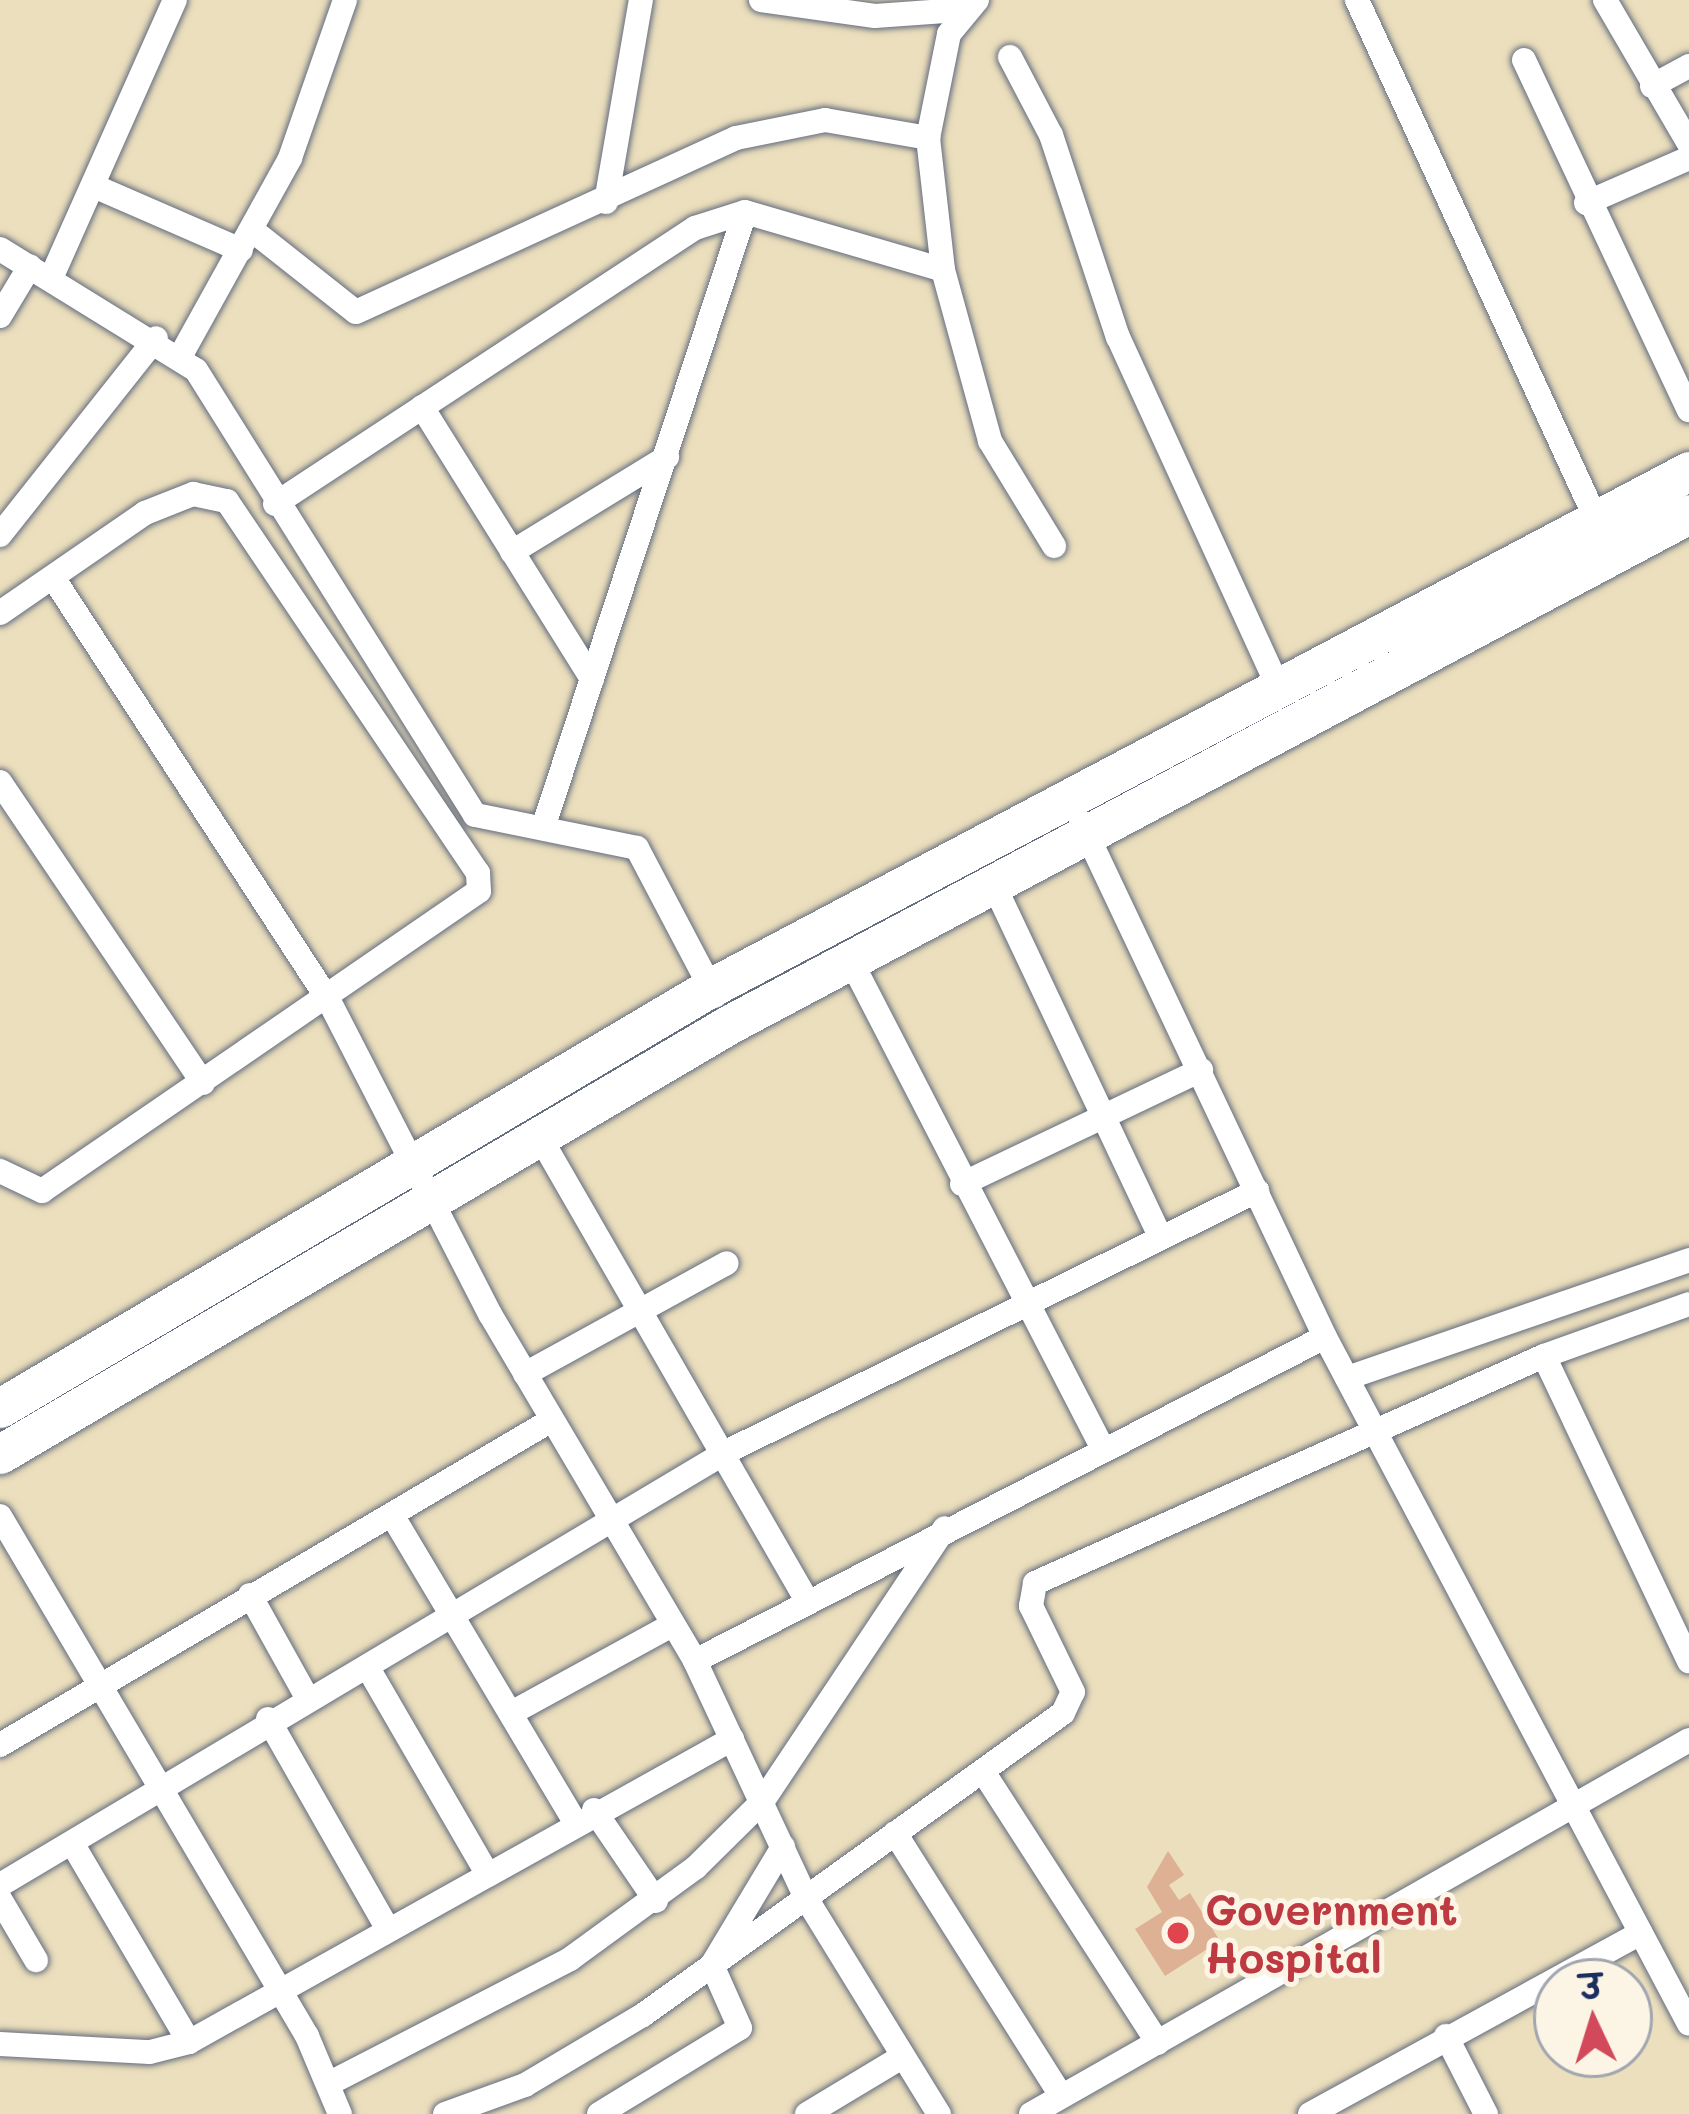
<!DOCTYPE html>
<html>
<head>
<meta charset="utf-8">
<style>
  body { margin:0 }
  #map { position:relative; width:1689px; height:2114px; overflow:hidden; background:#ecdfbd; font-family:Mali,"Playpen Sans Deva",sans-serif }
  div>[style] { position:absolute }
  .building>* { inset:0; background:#deb194 }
  .roads { filter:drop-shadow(0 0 3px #646d7f) drop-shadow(0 0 3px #646d7f) }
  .minor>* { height:24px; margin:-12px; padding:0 12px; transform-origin:12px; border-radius:12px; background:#fff }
  .primary>* { height:39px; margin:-19.5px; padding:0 19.5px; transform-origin:19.5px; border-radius:19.5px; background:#fff }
  .dots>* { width:33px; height:33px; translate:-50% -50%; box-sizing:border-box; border:6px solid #fcf5e5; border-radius:50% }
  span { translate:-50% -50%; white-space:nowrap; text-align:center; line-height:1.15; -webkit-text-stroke:10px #fcf5e5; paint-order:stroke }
  .health-label { font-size:42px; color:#be3a42; font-weight:700 }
  .left { translate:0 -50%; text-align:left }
  .north { position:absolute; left:1533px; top:1958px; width:120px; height:120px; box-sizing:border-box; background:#fcf5e5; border:3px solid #a2a6af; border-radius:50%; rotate:356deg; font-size:33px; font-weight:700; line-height:48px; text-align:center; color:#1b2f5e }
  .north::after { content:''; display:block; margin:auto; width:42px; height:54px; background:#d1495b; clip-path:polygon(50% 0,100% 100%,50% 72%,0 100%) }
</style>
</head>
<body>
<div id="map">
  <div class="building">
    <div style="clip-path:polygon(1168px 1851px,1184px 1875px,1169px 1885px,1179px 1900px,1190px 1893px,1220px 1941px,1165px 1976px,1135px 1929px,1162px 1912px,1147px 1887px)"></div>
  </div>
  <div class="roads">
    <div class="minor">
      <div style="left:761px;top:0;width:115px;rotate:8deg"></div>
      <div style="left:875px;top:16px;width:84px;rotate:-4.1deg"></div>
      <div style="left:977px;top:0;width:44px;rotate:129.5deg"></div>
      <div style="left:949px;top:34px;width:106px;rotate:101.4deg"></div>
      <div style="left:928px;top:138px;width:133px;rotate:83.5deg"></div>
      <div style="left:943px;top:270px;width:177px;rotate:74.6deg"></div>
      <div style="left:990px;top:441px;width:123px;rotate:58.6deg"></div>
      <div style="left:1357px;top:0;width:571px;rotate:65.27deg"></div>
      <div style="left:1605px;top:0;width:167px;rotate:59.7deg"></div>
      <div style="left:1010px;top:57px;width:88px;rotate:62.3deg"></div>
      <div style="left:1051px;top:135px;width:213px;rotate:71.7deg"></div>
      <div style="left:1118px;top:337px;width:385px;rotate:65.4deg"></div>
      <div style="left:1524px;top:60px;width:387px;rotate:64.8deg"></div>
      <div style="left:1652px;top:86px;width:42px;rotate:-28.4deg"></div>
      <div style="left:96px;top:187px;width:158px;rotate:23.5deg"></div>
      <div style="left:606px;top:202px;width:205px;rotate:-80.2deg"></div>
      <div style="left:1586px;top:203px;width:112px;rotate:-23.6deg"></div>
      <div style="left:252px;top:230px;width:132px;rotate:38.3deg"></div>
      <div style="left:356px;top:312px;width:418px;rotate:-24.6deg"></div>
      <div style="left:736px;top:138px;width:91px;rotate:-11.4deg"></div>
      <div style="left:825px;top:120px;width:105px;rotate:9.9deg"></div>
      <div style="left:0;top:249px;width:230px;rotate:31.7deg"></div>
      <div style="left:196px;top:370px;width:525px;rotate:57.91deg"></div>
      <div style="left:475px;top:815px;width:165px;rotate:11.5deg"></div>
      <div style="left:637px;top:848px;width:167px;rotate:62.2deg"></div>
      <div style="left:52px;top:276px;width:302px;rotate:-66deg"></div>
      <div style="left:0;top:316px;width:58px;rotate:-59deg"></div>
      <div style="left:181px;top:355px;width:225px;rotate:-61deg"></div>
      <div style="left:290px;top:158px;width:167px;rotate:-70.8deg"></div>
      <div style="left:422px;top:407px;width:321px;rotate:58deg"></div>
      <div style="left:275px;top:504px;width:503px;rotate:-33.31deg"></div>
      <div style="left:695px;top:228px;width:52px;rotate:-17.7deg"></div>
      <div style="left:745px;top:212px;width:206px;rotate:16.3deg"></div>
      <div style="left:0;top:535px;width:251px;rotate:-51.6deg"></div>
      <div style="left:512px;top:552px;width:182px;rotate:-31.5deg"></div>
      <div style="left:54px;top:579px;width:499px;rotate:56.9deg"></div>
      <div style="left:327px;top:997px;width:356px;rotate:62.8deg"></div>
      <div style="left:490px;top:1314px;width:403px;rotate:59.4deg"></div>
      <div style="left:695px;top:1661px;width:262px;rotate:64.9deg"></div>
      <div style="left:806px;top:1898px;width:254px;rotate:58.4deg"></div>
      <div style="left:0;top:613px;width:176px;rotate:-34.6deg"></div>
      <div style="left:145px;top:513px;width:52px;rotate:-21.6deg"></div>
      <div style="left:193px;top:494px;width:35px;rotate:12deg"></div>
      <div style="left:227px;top:501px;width:449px;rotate:56deg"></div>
      <div style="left:478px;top:873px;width:18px;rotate:87deg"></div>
      <div style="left:479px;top:891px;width:530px;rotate:145.53deg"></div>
      <div style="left:42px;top:1191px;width:47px;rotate:-154.5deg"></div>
      <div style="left:0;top:782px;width:363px;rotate:56deg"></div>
      <div style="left:1081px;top:822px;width:570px;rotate:64.65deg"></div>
      <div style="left:1325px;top:1337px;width:777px;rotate:62.08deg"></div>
      <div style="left:543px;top:828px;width:648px;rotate:-71.84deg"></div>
      <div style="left:993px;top:883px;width:391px;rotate:64.7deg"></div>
      <div style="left:851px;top:961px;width:549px;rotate:62.69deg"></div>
      <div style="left:537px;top:1132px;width:539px;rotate:60.06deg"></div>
      <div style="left:962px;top:1184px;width:265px;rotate:-25.5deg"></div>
      <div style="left:1544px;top:1356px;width:338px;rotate:64.6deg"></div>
      <div style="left:525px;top:1374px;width:230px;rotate:-28.8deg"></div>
      <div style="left:1347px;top:1378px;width:362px;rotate:-19deg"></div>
      <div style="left:392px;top:1515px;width:355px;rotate:59.2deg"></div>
      <div style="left:0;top:1516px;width:604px;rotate:59.44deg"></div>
      <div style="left:307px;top:2036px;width:85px;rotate:67.1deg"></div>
      <div style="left:250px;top:1595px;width:119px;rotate:60.9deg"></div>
      <div style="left:695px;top:1661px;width:708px;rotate:-27.22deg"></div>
      <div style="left:368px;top:1668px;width:237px;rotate:59.9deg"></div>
      <div style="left:515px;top:1711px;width:179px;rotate:-28.7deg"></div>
      <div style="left:268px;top:1719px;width:242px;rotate:60.3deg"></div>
      <div style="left:0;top:1745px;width:638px;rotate:-30.5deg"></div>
      <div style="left:984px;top:1773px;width:321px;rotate:57.2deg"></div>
      <div style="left:594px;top:1810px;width:110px;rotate:55.7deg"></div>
      <div style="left:895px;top:1833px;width:311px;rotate:57.7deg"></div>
      <div style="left:72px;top:1843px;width:231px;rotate:59.5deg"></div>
      <div style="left:0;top:1885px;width:845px;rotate:-30.81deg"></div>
      <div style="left:726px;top:1452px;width:592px;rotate:-26.18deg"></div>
      <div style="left:0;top:1899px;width:71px;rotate:59.5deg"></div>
      <div style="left:1446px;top:2036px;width:88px;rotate:62.9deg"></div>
      <div style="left:0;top:2044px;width:150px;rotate:3.1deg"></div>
      <div style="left:150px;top:2052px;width:40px;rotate:-14.4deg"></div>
      <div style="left:189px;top:2042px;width:622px;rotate:-29.16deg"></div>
      <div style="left:332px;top:2082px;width:268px;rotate:-27.3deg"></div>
      <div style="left:570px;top:1959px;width:156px;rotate:-36.1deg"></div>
      <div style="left:696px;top:1867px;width:93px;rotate:-44.6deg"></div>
      <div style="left:762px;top:1802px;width:329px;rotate:-56.3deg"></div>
      <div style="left:445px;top:2114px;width:85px;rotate:-19.9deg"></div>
      <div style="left:525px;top:2085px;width:137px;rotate:-30.7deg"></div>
      <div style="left:643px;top:2015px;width:517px;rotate:-35.72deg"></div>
      <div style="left:1063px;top:1713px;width:23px;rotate:-65deg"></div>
      <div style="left:1073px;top:1692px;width:96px;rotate:-116deg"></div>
      <div style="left:1031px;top:1606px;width:23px;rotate:-80deg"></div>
      <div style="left:1035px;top:1583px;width:557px;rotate:-24.04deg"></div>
      <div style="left:1544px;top:1356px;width:154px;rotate:-19.7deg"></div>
      <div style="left:599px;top:2114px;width:165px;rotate:-31.4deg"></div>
      <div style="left:740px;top:2028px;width:69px;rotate:-114deg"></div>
      <div style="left:712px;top:1965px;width:138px;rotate:-59deg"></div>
      <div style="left:807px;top:2114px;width:111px;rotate:-31deg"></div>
      <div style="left:1031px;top:2114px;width:757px;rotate:-29.61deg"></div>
      <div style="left:1310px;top:2114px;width:377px;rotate:-28.7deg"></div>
    </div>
    <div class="primary">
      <div style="left:0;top:1408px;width:825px;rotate:-30.61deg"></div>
      <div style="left:710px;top:988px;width:1107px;rotate:-27.84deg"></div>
      <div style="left:0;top:1454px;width:847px;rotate:-30.5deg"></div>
      <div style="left:730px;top:1024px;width:1086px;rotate:-28deg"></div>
    </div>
  </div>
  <div class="dots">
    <div style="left:1178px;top:1933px;background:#e0444e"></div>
  </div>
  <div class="health-label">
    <span class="left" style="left:1205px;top:1933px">Government<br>Hospital</span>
  </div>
  <div class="north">उ</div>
</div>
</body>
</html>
